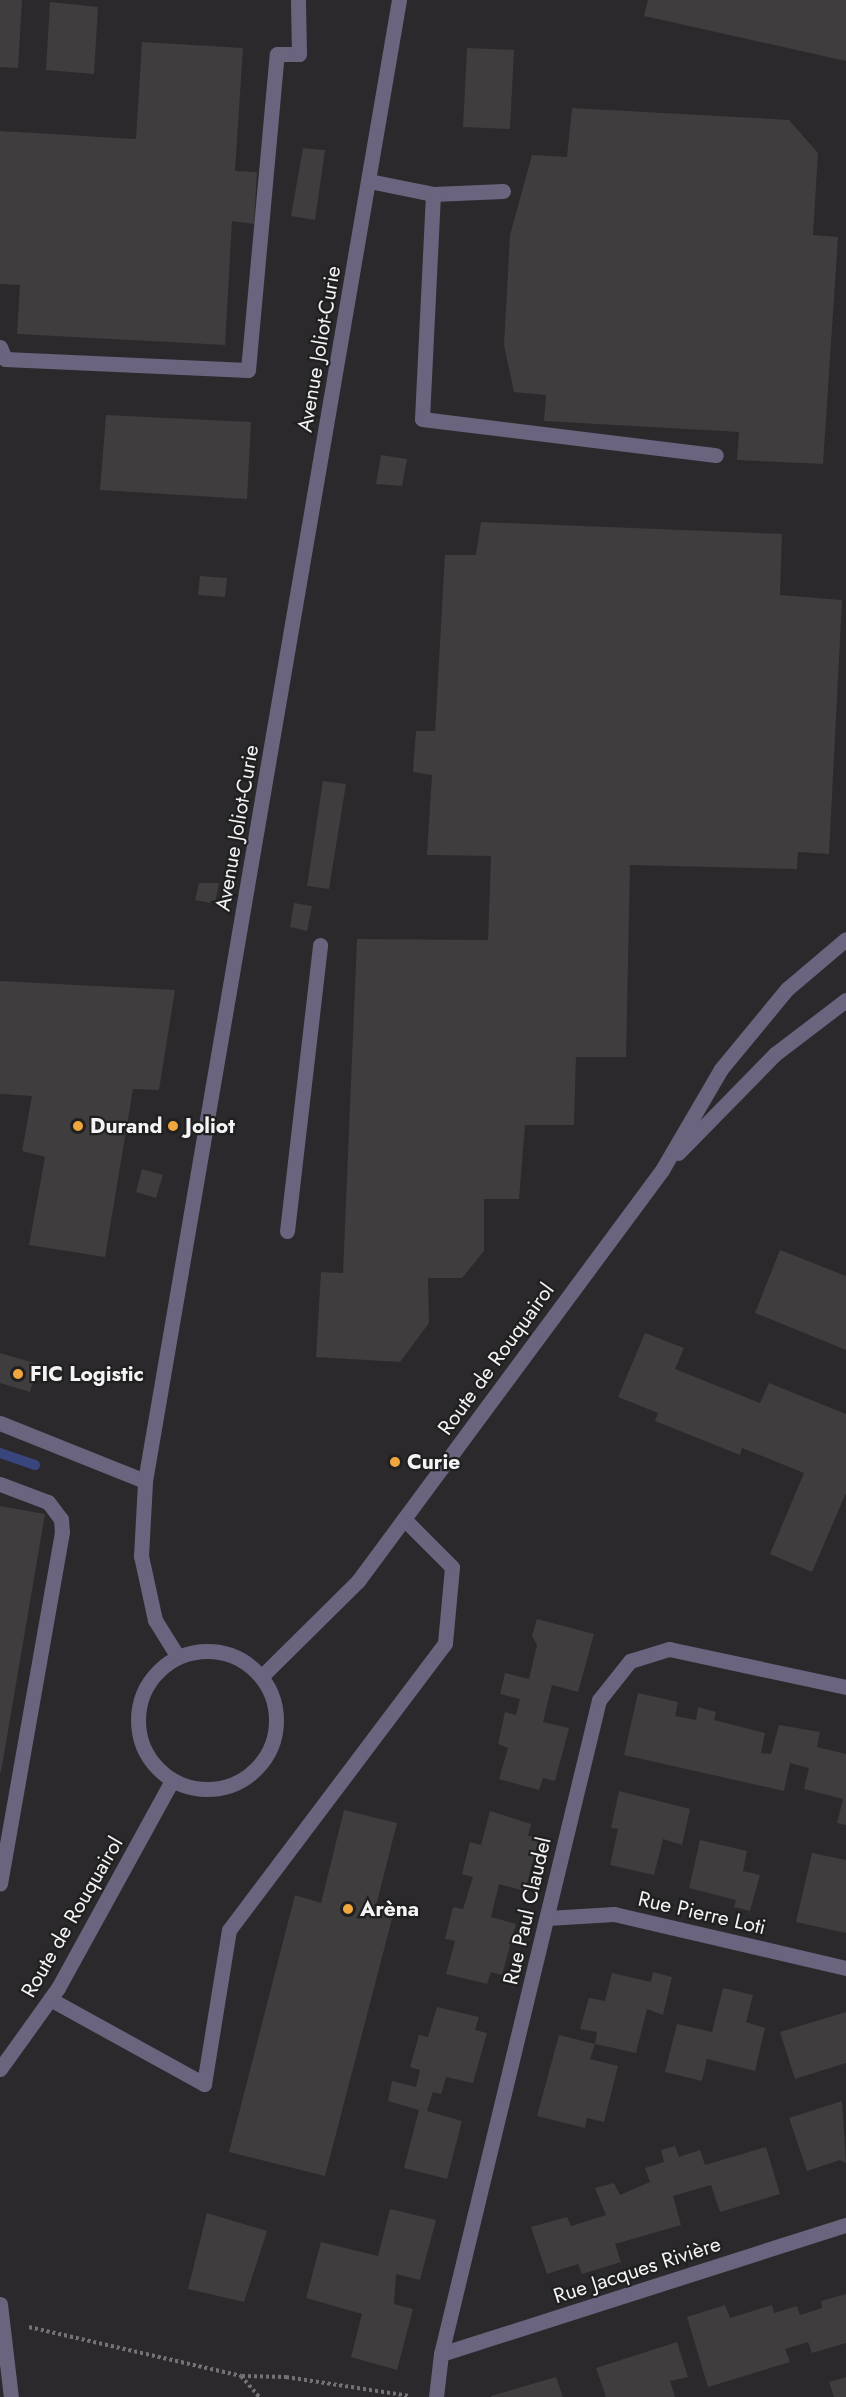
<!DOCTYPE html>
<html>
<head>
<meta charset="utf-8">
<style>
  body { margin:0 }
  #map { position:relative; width:846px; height:2397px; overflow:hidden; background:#2b292b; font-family:Jost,sans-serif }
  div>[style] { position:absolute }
  .stream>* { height:10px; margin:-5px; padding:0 5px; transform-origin:5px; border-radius:5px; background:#39457d }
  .building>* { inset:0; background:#3f3d3e }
  .path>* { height:4px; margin-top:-2px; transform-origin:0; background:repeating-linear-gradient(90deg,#747274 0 3px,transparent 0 6px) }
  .service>* { height:15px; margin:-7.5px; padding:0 7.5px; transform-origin:7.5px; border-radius:7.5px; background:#6a647f }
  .minor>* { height:15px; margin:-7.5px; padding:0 7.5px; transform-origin:7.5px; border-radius:7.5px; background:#6a647f }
  .tertiary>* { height:15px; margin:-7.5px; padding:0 7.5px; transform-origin:7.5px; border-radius:7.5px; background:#6a647f }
  .tertiary>.ring { margin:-7.5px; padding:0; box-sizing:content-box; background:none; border:15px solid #6a647f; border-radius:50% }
  .dots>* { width:16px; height:16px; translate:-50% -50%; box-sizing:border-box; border:3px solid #212021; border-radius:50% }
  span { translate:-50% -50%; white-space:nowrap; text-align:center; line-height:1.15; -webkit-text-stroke:4.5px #212021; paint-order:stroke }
  .street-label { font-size:21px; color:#f4f3f5 }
  .poi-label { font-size:21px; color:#f4f3f5; font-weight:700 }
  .left { translate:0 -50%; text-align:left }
</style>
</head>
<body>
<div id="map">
  <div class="stream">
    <div style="left:0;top:1453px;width:37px;rotate:19deg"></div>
  </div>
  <div class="building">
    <div style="clip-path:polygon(0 0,22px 0,18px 68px,0 67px)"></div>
    <div style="clip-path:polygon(648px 0,846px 0,846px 61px,644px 16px)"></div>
    <div style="clip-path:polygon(50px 2px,98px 7px,94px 74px,46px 70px)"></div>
    <div style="clip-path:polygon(142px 42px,243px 48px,235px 171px,257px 172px,254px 224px,232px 221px,225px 345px,17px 334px,20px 285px,0 284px,0 131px,136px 139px)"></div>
    <div style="clip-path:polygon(467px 48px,514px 50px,510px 129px,463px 127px)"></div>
    <div style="clip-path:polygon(572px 108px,789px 120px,818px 153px,813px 235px,838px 237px,823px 464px,737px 460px,739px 432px,544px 421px,546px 395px,514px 392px,504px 345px,510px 235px,532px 155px,567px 157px)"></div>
    <div style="clip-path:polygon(303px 148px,325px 150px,315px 220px,291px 216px)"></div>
    <div style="clip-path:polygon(106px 415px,251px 422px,247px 499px,100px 490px)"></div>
    <div style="clip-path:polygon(381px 455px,407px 459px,402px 486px,376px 484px)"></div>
    <div style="clip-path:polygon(481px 522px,782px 534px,780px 595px,842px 600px,829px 854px,798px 852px,797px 869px,630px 865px,626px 1057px,576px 1057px,574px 1125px,525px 1125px,519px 1199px,484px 1199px,484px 1251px,462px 1278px,428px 1278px,429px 1323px,400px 1362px,316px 1357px,321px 1272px,343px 1273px,357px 939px,488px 940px,491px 856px,427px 855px,432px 775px,413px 772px,416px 731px,435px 731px,445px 555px,476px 555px)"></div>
    <div style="clip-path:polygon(200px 576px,227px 578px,225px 597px,198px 595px)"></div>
    <div style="clip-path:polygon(323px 781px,346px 784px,329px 889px,307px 886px)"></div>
    <div style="clip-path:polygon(199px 883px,219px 883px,215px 904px,195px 900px)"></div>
    <div style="clip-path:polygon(294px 903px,312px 906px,307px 931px,290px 927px)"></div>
    <div style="clip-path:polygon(0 981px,175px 990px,159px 1090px,133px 1089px,105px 1257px,29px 1245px,45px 1157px,22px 1151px,32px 1096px,0 1094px)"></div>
    <div style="clip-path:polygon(142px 1169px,163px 1175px,156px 1198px,136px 1192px)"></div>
    <div style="clip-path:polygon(780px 1250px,846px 1276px,846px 1350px,755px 1313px)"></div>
    <div style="clip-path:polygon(645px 1333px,684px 1348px,675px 1369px,760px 1403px,769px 1383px,846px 1414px,846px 1493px,812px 1572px,770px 1554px,804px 1473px,742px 1448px,740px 1455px,655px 1421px,658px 1413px,618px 1397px)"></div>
    <div style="clip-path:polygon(0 1353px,38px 1364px,30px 1392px,0 1383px)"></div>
    <div style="clip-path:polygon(0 1506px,45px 1514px,1px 1772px,0 1772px)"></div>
    <div style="clip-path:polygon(537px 1619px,594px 1634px,578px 1692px,552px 1685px,543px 1722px,569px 1728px,555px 1781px,543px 1778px,539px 1790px,499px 1779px,508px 1748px,498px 1744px,505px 1712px,516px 1715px,520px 1699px,500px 1694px,505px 1673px,529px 1679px,537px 1645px,532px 1636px)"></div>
    <div style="clip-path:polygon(638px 1693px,678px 1702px,675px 1716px,696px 1720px,698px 1707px,716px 1712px,714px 1720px,765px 1733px,761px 1753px,771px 1754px,779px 1725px,820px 1732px,817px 1747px,846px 1754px,846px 1825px,837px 1823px,843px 1799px,804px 1789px,809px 1768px,790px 1763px,784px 1791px,624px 1755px)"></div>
    <div style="clip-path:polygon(619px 1791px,690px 1809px,682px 1845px,663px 1839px,654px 1875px,610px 1865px,618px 1829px,611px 1828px)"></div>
    <div style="clip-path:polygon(344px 1810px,397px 1823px,375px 1910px,393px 1915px,325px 2176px,229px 2152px,295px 1895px,321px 1903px)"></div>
    <div style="clip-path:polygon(490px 1811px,531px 1824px,528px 1836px,539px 1838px,525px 1891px,499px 1884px,491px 1917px,516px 1924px,502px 1975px,491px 1972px,487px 1984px,446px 1974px,455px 1941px,445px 1939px,453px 1907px,463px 1909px,473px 1877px,462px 1874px,470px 1842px,481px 1845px)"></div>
    <div style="clip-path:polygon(700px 1840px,747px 1851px,743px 1871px,760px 1875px,750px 1911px,734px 1907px,736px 1900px,689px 1888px)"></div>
    <div style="clip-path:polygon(812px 1853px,846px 1860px,846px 1933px,796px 1922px)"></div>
    <div style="clip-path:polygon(653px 1972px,672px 1977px,663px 2015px,647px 2009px,636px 2053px,595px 2044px,597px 2032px,580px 2029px,589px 1998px,605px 2001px,612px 1973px,651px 1982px)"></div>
    <div style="clip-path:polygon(723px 1988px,753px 1995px,746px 2022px,765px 2028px,755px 2071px,707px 2059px,702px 2081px,665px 2072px,677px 2024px,712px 2032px)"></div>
    <div style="clip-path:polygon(437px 2007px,479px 2017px,475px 2030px,487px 2033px,473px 2083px,446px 2077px,441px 2094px,433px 2092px,427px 2111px,462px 2121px,447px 2179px,404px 2168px,419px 2110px,388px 2101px,392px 2081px,416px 2087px,420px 2070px,410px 2067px,419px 2035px,428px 2037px)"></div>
    <div style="clip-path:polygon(846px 2012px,846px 2063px,795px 2079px,780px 2032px)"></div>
    <div style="clip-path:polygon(559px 2035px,595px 2044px,590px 2059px,618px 2066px,604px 2122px,587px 2118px,585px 2128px,537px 2116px)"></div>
    <div style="clip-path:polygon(842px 2101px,846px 2163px,840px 2160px,807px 2171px,789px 2118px)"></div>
    <div style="clip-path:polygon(675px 2146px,679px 2157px,700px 2150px,705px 2165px,766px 2147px,780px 2194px,720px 2212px,711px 2185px,673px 2196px,681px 2225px,615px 2244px,621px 2262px,582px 2274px,578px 2264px,547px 2274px,531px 2227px,567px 2217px,571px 2226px,606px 2215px,595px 2188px,614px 2183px,620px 2195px,650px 2182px,645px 2168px,664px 2162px,661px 2150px)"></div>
    <div style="clip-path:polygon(390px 2209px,436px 2220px,420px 2280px,396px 2274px,394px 2304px,413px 2309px,397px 2370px,351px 2357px,362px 2314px,306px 2298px,321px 2242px,378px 2256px)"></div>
    <div style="clip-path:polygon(207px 2213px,267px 2231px,244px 2302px,188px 2289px)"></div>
    <div style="clip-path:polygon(846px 2294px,846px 2343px,812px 2353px,808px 2342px,785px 2349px,790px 2362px,708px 2387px,687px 2317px,725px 2305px,730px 2318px,772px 2305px,774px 2313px,797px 2306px,800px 2315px,822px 2308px,821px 2301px)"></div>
    <div style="clip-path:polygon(677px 2342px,688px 2377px,670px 2381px,675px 2397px,606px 2397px,596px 2368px)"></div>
    <div style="clip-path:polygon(556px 2377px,563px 2397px,491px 2397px,491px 2396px)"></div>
    <div style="clip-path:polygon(846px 2377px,846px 2397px,834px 2397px,829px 2382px)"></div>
  </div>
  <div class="path">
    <div style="left:29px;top:2327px;width:218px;rotate:13deg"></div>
    <div style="left:241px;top:2376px;width:28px;rotate:49deg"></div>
    <div style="left:242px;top:2376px;width:44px;rotate:1.3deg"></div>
    <div style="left:286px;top:2377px;width:125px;rotate:8.7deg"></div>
  </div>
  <div class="service">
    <div style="left:369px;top:181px;width:65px;rotate:11.5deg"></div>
    <div style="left:503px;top:191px;width:70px;rotate:177.5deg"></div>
    <div style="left:433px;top:194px;width:225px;rotate:92.8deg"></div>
    <div style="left:422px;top:419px;width:296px;rotate:7deg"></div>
    <div style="left:0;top:347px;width:13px;rotate:67deg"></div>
    <div style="left:5px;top:359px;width:243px;rotate:2.6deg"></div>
    <div style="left:248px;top:370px;width:317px;rotate:-84.8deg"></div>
    <div style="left:277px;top:54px;width:22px"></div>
    <div style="left:299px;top:54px;width:54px;rotate:-91.1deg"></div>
    <div style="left:287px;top:1231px;width:288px;rotate:-83.4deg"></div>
    <div style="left:0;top:1423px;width:156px;rotate:21.8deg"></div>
    <div style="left:0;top:1484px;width:51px;rotate:20.6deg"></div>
    <div style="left:48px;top:1502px;width:21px;rotate:53deg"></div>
    <div style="left:61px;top:1519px;width:13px;rotate:86deg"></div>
    <div style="left:62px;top:1532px;width:357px;rotate:100deg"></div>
    <div style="left:50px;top:1999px;width:176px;rotate:28.9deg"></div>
    <div style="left:204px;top:2084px;width:156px;rotate:-80.8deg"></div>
    <div style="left:229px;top:1930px;width:359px;rotate:-53deg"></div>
    <div style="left:445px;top:1643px;width:76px;rotate:-84.7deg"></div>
    <div style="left:452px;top:1567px;width:68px;rotate:-135deg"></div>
  </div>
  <div class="minor">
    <div style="left:547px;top:1918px;width:67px;rotate:-3.4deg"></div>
    <div style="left:614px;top:1914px;width:238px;rotate:13.1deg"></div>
    <div style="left:0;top:2304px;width:94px;rotate:83.3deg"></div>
    <div style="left:441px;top:2354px;width:425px;rotate:-17.7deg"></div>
    <div style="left:436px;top:2397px;width:43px;rotate:-83.4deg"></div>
    <div style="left:441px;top:2354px;width:673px;rotate:-76.42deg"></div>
    <div style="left:599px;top:1700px;width:50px;rotate:-51.5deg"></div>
    <div style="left:630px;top:1661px;width:41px;rotate:-17.1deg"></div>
    <div style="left:669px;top:1649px;width:181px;rotate:12.1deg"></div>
  </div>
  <div class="tertiary">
    <div style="left:678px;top:1153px;width:139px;rotate:-45.6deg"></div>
    <div style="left:775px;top:1054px;width:89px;rotate:-37.3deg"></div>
    <div class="ring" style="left:138px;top:1651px;width:123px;height:123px"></div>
    <div style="left:178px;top:1657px;width:44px;rotate:-121.9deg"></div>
    <div style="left:155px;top:1620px;width:66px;rotate:-102.3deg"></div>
    <div style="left:141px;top:1556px;width:75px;rotate:-86.9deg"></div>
    <div style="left:145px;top:1481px;width:1503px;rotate:-80.27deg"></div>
    <div style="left:262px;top:1676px;width:135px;rotate:-44.7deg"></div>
    <div style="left:358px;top:1581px;width:511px;rotate:-53.51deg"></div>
    <div style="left:662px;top:1170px;width:117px;rotate:-59.7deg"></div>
    <div style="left:721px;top:1069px;width:104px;rotate:-50.5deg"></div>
    <div style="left:787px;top:989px;width:77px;rotate:-40.3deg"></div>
    <div style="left:0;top:2069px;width:100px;rotate:-54.4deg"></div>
    <div style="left:58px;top:1988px;width:236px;rotate:-61.2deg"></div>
  </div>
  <div class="dots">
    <div style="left:78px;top:1126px;background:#f0a63f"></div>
    <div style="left:173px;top:1126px;background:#f0a63f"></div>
    <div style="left:18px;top:1374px;background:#f0a63f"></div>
    <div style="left:395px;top:1462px;background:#f0a63f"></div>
    <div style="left:348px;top:1909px;background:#f0a63f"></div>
  </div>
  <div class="street-label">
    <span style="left:319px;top:349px;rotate:-80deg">Avenue Joliot-Curie</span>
    <span style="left:237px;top:828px;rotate:-80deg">Avenue Joliot-Curie</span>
    <span style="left:496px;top:1359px;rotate:-54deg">Route de Rouquairol</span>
    <span style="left:527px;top:1911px;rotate:-77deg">Rue Paul Claudel</span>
    <span style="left:702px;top:1913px;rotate:13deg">Rue Pierre Loti</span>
    <span style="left:72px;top:1917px;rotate:-60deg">Route de Rouquairol</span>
    <span style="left:637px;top:2270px;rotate:-18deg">Rue Jacques Rivière</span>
  </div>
  <div class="poi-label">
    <span class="left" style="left:90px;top:1126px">Durand</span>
    <span class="left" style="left:185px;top:1126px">Joliot</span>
    <span class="left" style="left:30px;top:1374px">FIC Logistic</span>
    <span class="left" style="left:407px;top:1462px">Curie</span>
    <span class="left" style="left:360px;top:1909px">Arèna</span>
  </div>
</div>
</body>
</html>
